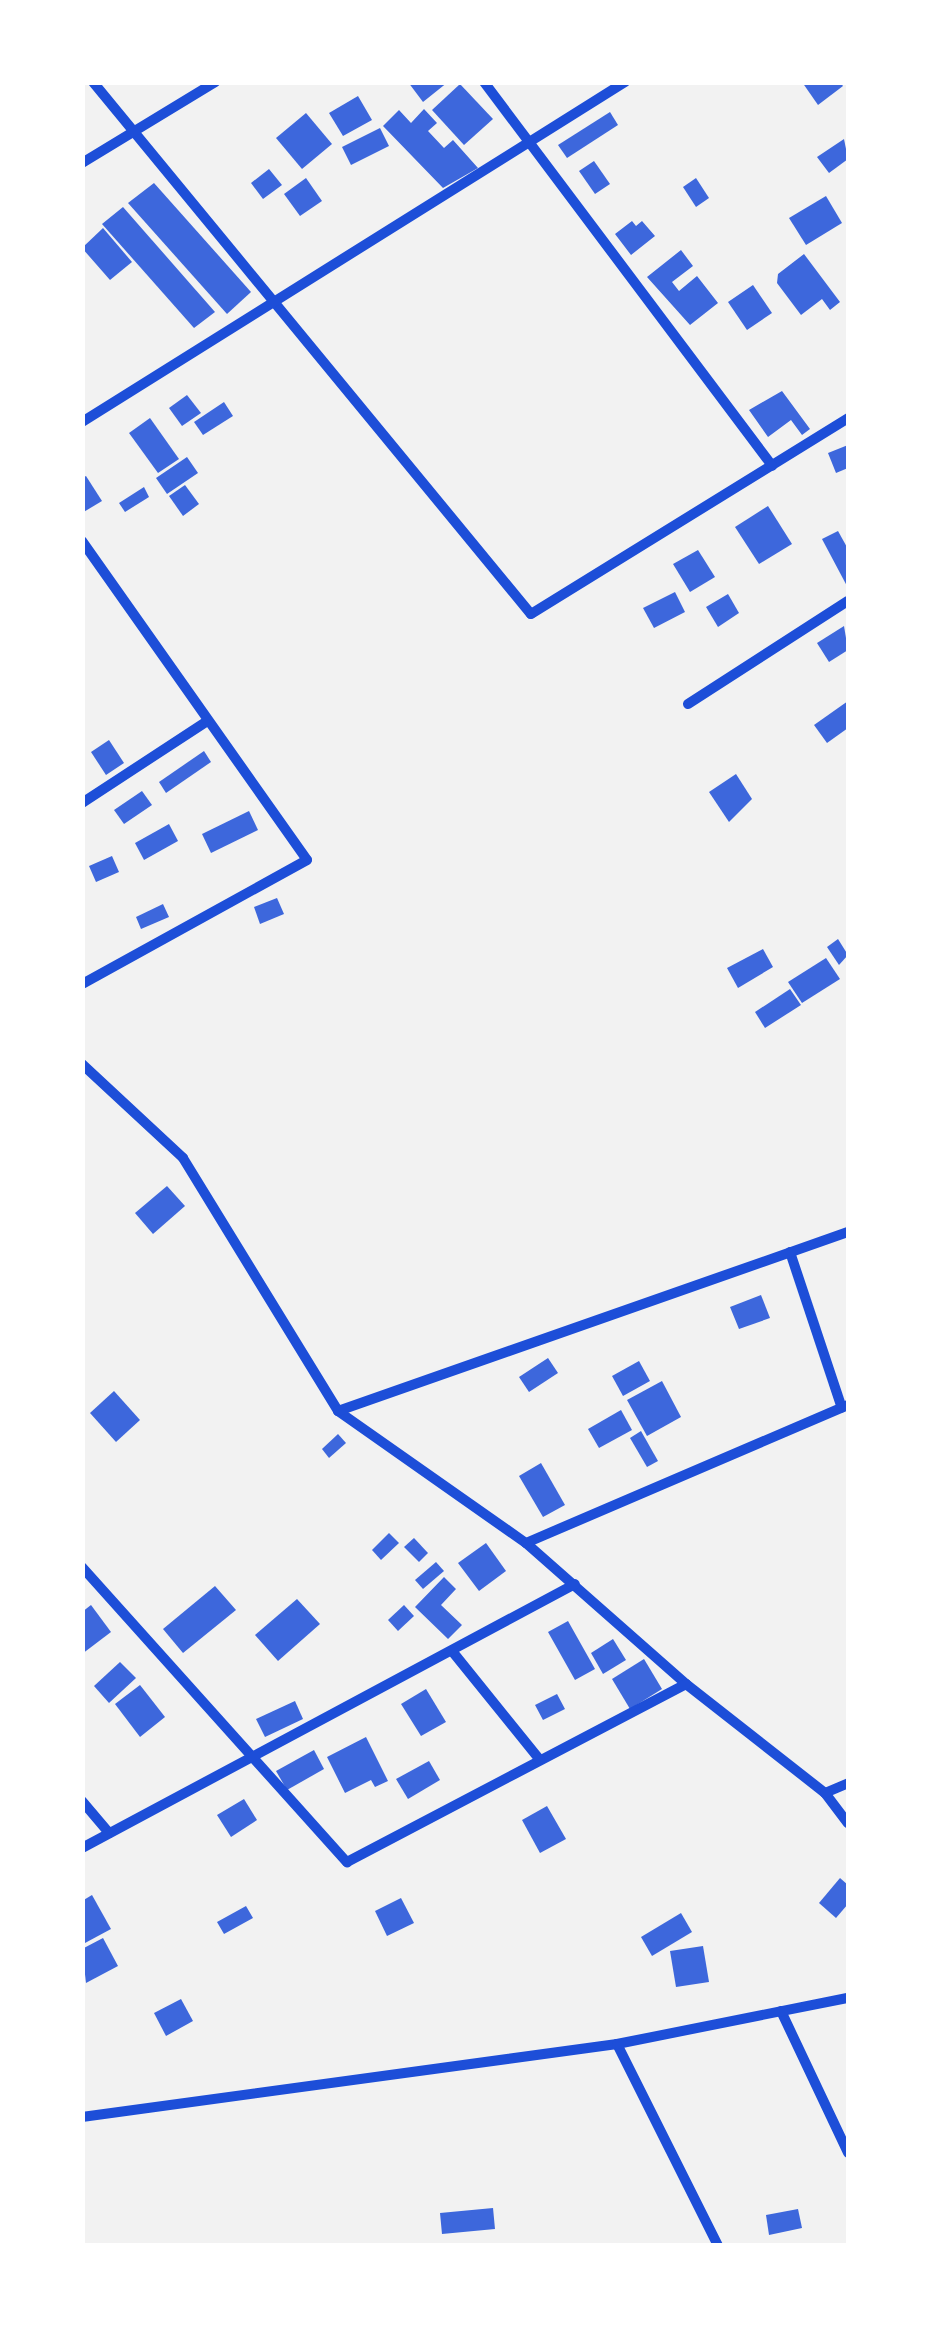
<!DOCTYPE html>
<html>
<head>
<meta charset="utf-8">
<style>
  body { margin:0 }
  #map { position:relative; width:931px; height:2328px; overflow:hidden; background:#f2f2f2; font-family:"Source Sans 3",sans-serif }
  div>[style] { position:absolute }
  .building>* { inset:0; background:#3d67dc }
  .minor>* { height:10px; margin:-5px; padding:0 5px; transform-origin:5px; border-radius:5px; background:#1d4ed8 }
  span { translate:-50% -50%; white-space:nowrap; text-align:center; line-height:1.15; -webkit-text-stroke:8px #fff; paint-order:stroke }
  .frame { position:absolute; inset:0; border:85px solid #fff; pointer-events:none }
</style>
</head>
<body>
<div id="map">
  <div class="building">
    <div style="clip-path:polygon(408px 82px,448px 82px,423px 102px)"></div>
    <div style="clip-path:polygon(802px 82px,840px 82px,843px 86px,818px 105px)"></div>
    <div style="clip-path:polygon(460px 84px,493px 119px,464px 145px,432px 110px)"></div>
    <div style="clip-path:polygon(358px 96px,372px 120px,343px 136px,329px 113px)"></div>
    <div style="clip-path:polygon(424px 109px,437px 123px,428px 131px,444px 148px,453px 140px,478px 168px,443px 188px,383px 126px,399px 110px,411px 123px)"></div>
    <div style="clip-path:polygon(610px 112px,618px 125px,567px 158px,558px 145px)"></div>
    <div style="clip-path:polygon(306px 113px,332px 144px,302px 169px,276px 138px)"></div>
    <div style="clip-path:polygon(380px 128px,389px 146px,351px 165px,342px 147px)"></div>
    <div style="clip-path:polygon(844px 139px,848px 159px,829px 173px,817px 157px)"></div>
    <div style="clip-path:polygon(594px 161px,610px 184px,595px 194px,579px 171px)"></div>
    <div style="clip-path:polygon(269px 169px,282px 185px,263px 199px,251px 183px)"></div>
    <div style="clip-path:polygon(306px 178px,322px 201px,300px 216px,284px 194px)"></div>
    <div style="clip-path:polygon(696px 178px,709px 198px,696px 207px,683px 187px)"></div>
    <div style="clip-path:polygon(154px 183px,251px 292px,227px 314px,128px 203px)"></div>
    <div style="clip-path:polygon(826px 196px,842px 223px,806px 245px,789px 218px)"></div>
    <div style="clip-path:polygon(123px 207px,215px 312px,194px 328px,102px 224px)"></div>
    <div style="clip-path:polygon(632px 221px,636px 226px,642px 221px,655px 236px,631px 255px,615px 234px)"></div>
    <div style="clip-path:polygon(103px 228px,132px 262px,110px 280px,82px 248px)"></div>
    <div style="clip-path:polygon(681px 250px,693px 266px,672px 282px,679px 291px,697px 276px,718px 303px,690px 325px,647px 277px)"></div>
    <div style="clip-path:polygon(804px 254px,840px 302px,830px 310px,822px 299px,801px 315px,777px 283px,778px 274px)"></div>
    <div style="clip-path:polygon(753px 285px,772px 313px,747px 330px,728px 302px)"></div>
    <div style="clip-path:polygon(782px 391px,810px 429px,802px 435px,791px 420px,768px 437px,749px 410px)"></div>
    <div style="clip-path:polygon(187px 395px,201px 413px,182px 426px,169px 408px)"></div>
    <div style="clip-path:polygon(224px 402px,233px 416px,203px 435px,194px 422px)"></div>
    <div style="clip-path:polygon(150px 418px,179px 459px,158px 473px,129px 433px)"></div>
    <div style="clip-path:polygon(848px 445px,848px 468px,836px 473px,828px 453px)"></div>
    <div style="clip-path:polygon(187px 457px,198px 473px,167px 494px,156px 478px)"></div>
    <div style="clip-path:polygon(86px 476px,102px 501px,82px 513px,82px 478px)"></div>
    <div style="clip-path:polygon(185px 485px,199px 504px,183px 516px,169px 496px)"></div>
    <div style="clip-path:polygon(144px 487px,149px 497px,125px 512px,119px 503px)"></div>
    <div style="clip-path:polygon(768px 506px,792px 544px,759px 564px,735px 527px)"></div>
    <div style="clip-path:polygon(838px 531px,848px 549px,848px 588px,822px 539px)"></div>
    <div style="clip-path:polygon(698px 550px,715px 577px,690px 592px,673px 564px)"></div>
    <div style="clip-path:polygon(675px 592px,685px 612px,654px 628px,643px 608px)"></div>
    <div style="clip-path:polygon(728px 594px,739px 613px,718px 627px,706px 607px)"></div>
    <div style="clip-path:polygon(844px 626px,848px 650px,829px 662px,817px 643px)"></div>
    <div style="clip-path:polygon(848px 701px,848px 728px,827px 743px,814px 725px)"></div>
    <div style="clip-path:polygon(109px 740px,124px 763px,106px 775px,91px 752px)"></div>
    <div style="clip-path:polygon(204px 751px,211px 762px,166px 793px,159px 782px)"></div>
    <div style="clip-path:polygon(736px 774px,752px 799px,729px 822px,709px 792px)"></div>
    <div style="clip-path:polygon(142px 791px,152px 805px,124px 824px,114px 810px)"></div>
    <div style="clip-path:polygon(249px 811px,258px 830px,211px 853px,202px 834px)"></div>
    <div style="clip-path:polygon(169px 824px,178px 841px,144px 860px,135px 843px)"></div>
    <div style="clip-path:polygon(112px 856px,119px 872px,96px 882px,89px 866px)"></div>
    <div style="clip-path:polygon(277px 898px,284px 914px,260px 924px,254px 907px)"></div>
    <div style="clip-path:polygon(163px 904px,169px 917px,141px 929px,136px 917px)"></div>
    <div style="clip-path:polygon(838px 939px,848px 955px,839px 965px,827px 947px)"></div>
    <div style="clip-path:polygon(763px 949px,773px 967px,738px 988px,727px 968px)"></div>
    <div style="clip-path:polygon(826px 958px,840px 979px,802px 1003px,788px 982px)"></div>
    <div style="clip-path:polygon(790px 989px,801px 1005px,765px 1028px,755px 1012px)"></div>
    <div style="clip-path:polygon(167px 1186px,185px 1206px,153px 1234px,135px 1213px)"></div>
    <div style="clip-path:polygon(761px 1295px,770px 1318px,739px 1329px,730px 1307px)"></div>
    <div style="clip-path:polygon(548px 1358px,558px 1373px,529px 1392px,519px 1377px)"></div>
    <div style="clip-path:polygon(639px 1361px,650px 1381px,623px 1396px,612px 1376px)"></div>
    <div style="clip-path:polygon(662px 1381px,681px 1417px,647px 1436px,627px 1400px)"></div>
    <div style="clip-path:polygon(114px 1391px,140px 1420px,116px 1442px,90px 1413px)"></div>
    <div style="clip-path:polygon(621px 1410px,632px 1430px,599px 1448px,588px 1429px)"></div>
    <div style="clip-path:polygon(641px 1431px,658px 1461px,647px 1467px,630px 1438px)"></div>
    <div style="clip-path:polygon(338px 1434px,346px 1443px,329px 1458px,322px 1449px)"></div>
    <div style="clip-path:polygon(541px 1463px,565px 1505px,543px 1517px,519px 1476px)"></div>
    <div style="clip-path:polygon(389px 1533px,399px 1543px,381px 1560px,372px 1550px)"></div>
    <div style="clip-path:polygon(414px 1538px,428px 1553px,419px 1562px,404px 1547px)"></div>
    <div style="clip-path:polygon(486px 1543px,506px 1571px,479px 1591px,458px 1563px)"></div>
    <div style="clip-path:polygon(436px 1562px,444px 1571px,423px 1589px,415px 1580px)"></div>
    <div style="clip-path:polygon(444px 1577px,456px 1589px,441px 1605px,462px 1625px,448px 1639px,415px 1607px)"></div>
    <div style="clip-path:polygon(215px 1586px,236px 1610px,183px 1653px,163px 1629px)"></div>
    <div style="clip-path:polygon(297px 1599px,320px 1624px,278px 1661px,255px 1635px)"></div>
    <div style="clip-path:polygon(91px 1605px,111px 1632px,82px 1654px,82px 1612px)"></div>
    <div style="clip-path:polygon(404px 1605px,414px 1616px,398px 1631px,388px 1620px)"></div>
    <div style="clip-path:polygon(568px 1621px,595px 1669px,575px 1680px,548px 1632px)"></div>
    <div style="clip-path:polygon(613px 1639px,626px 1660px,603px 1674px,591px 1653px)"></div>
    <div style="clip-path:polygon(644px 1659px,662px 1689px,630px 1709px,612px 1679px)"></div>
    <div style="clip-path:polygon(120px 1662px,136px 1678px,109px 1703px,94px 1686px)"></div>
    <div style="clip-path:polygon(140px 1685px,165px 1717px,140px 1737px,115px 1704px)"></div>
    <div style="clip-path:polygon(426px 1689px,446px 1722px,421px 1736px,401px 1704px)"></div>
    <div style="clip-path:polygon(557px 1694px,565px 1709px,543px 1720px,535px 1705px)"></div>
    <div style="clip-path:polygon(295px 1701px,303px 1719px,265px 1737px,256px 1719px)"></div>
    <div style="clip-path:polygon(366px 1737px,388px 1781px,375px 1787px,371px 1780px,345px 1793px,327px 1757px)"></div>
    <div style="clip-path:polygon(314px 1750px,324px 1769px,287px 1790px,276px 1771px)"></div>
    <div style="clip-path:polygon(429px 1761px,440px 1780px,408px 1799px,396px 1779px)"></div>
    <div style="clip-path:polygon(244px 1799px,257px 1820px,231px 1837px,217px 1815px)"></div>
    <div style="clip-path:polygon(547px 1806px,566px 1839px,540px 1853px,522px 1820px)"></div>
    <div style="clip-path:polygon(840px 1878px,848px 1885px,848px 1904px,836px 1918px,819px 1903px)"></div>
    <div style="clip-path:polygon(92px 1895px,111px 1929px,85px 1943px,82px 1901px)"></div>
    <div style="clip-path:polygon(401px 1898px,414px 1923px,387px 1936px,375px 1911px)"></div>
    <div style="clip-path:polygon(246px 1906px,253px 1918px,224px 1934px,217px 1922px)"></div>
    <div style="clip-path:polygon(681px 1913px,692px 1932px,652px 1956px,641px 1937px)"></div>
    <div style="clip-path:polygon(103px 1938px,118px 1966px,86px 1983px,82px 1949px)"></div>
    <div style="clip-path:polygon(703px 1946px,709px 1982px,676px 1987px,670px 1951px)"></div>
    <div style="clip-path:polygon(181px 1999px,193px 2021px,166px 2036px,154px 2013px)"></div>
    <div style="clip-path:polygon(493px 2208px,495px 2229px,442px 2234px,440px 2213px)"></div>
    <div style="clip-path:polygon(798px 2209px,802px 2228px,769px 2235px,766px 2215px)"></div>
  </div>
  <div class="minor">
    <div style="left:93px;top:82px;width:689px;rotate:50.54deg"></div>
    <div style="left:531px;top:614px;width:373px;rotate:-31.7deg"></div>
    <div style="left:484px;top:82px;width:480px;rotate:53.1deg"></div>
    <div style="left:82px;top:163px;width:156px;rotate:-31.3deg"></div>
    <div style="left:82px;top:422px;width:641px;rotate:-32.05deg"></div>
    <div style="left:82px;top:541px;width:390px;rotate:54.8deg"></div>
    <div style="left:307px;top:860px;width:257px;rotate:151.1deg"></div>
    <div style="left:688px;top:704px;width:190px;rotate:-32.8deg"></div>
    <div style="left:82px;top:803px;width:148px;rotate:-33.2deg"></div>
    <div style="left:82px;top:1064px;width:138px;rotate:42.9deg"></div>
    <div style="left:183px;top:1158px;width:297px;rotate:58.5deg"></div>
    <div style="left:338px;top:1411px;width:230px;rotate:35.1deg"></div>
    <div style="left:526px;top:1543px;width:213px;rotate:41.4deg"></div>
    <div style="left:686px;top:1684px;width:177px;rotate:38.1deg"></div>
    <div style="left:825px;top:1793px;width:38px;rotate:53deg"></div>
    <div style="left:790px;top:1252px;width:164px;rotate:71.6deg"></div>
    <div style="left:338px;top:1411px;width:541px;rotate:-19.34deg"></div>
    <div style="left:526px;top:1543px;width:350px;rotate:-23.2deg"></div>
    <div style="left:82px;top:1567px;width:397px;rotate:48.1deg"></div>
    <div style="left:347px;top:1862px;width:383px;rotate:-27.7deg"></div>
    <div style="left:452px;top:1651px;width:140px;rotate:51.1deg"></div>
    <div style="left:825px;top:1793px;width:25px;rotate:-23deg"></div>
    <div style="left:82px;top:1801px;width:42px;rotate:49.8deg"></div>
    <div style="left:82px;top:1848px;width:559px;rotate:-28.17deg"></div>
    <div style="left:781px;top:2011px;width:157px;rotate:64.7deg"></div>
    <div style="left:617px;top:2044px;width:226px;rotate:63.4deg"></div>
    <div style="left:82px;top:2117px;width:540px;rotate:-7.77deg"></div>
    <div style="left:617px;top:2044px;width:236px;rotate:-11.3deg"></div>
  </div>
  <div class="frame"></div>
</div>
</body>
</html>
